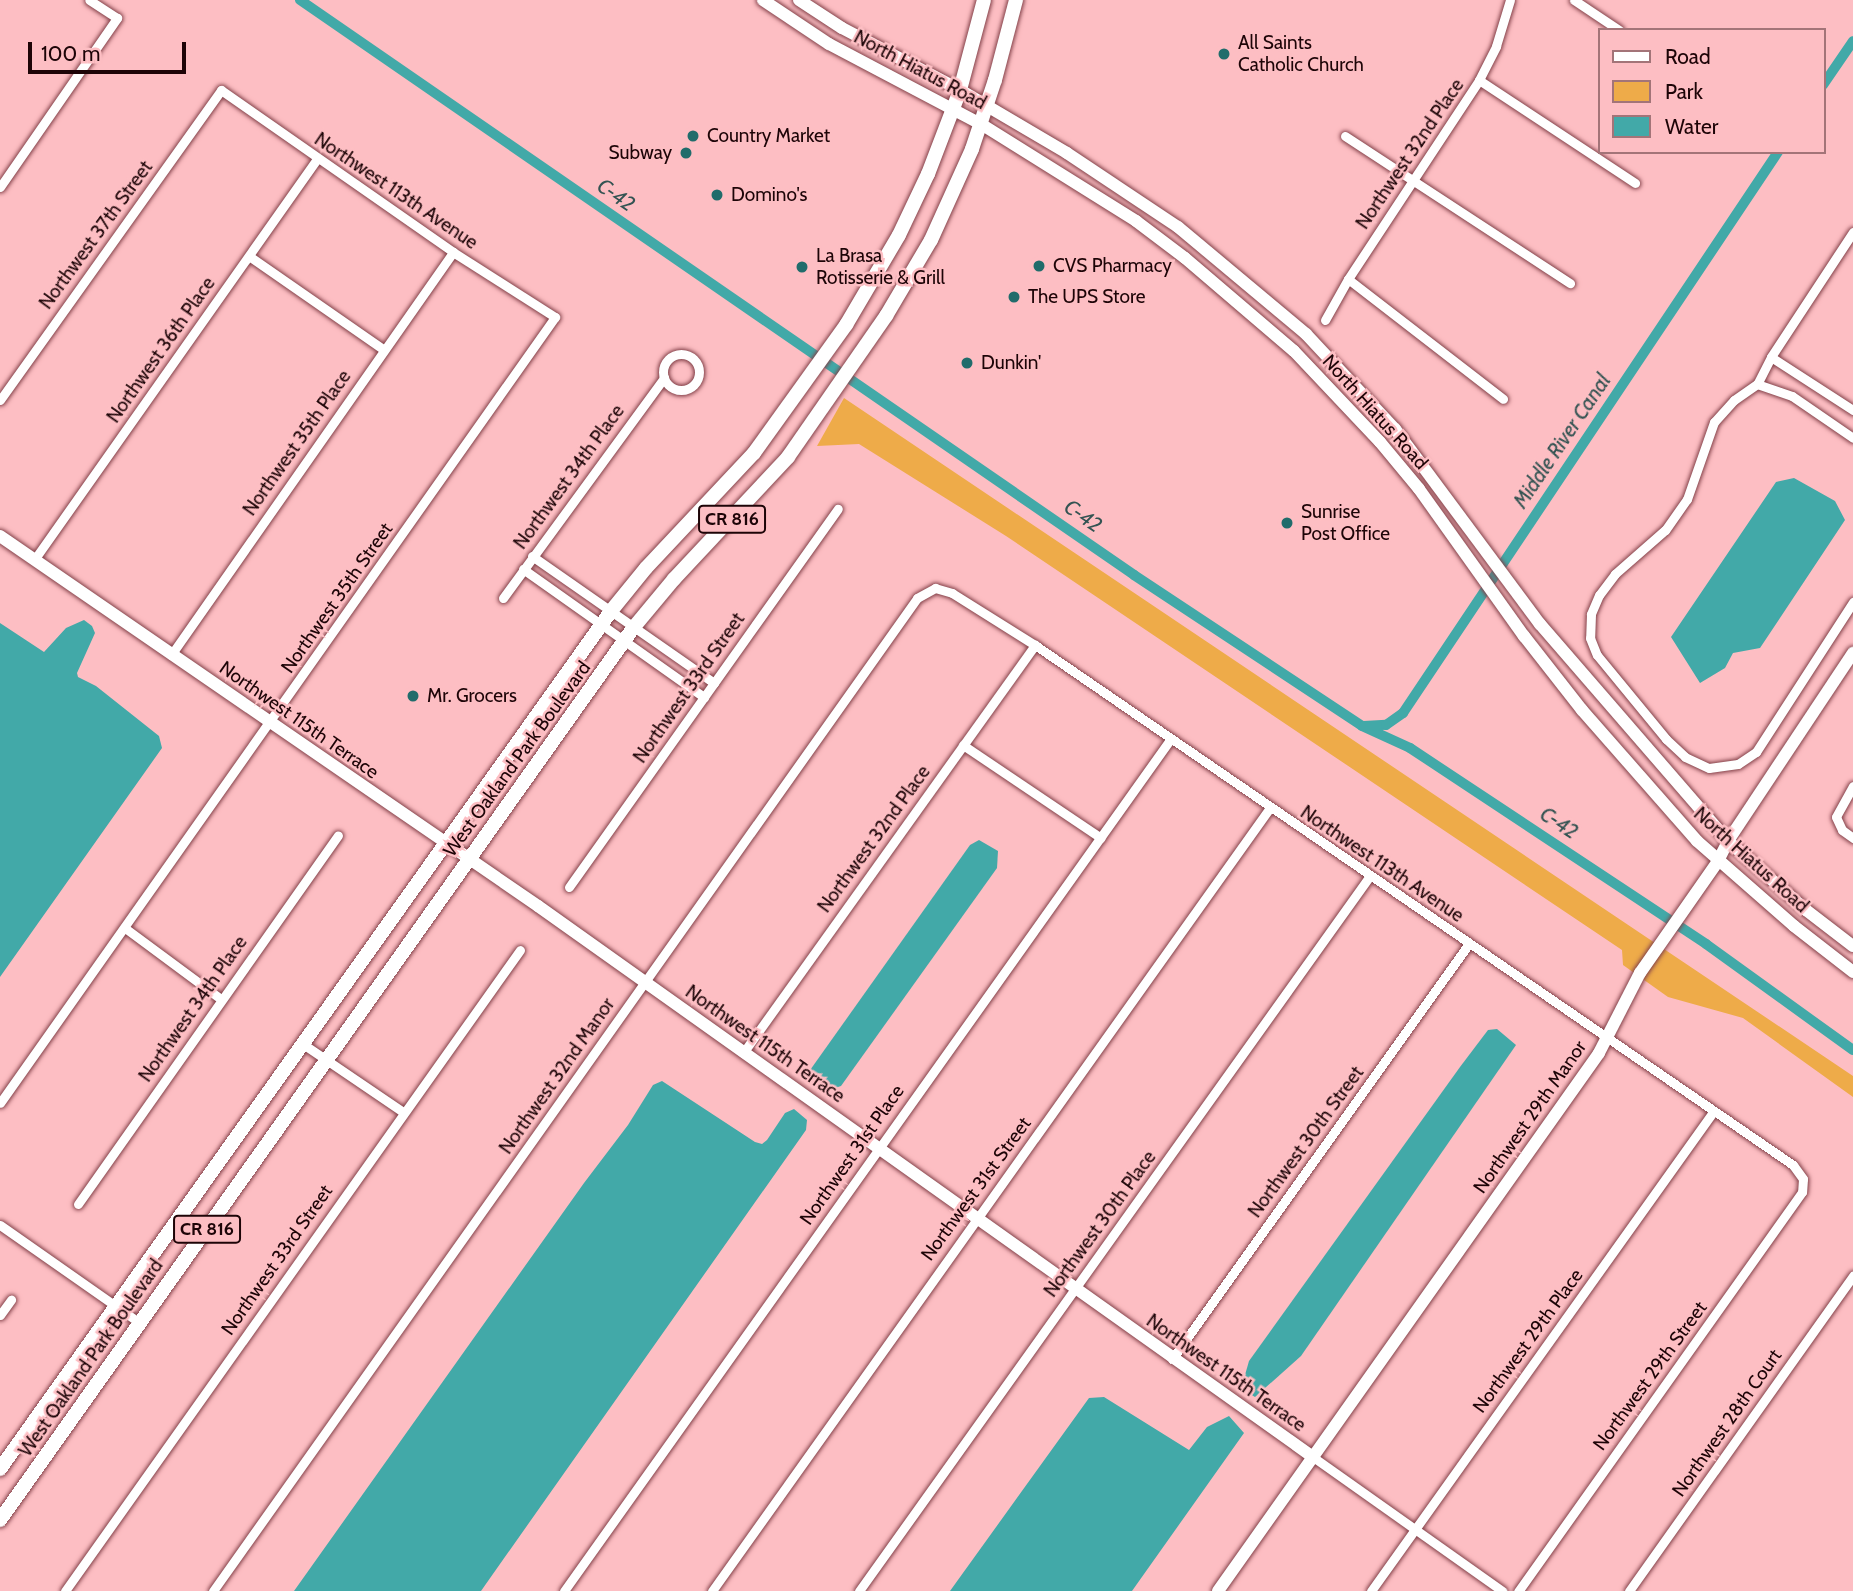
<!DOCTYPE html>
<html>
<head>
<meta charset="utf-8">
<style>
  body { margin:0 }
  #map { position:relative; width:1853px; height:1591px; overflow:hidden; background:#fdbec3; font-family:Cabin,sans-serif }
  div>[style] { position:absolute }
  .green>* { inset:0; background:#eeab49 }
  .water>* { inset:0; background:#42a9a8 }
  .canal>* { height:10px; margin:-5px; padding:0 5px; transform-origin:5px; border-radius:5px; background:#42a9a8 }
  .roads { filter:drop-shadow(0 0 2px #834149) drop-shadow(0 0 2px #834149) }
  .street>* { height:9px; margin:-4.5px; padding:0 4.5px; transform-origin:4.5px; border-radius:4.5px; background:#fff }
  .street>.ring { margin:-4.5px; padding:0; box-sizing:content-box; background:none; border:9px solid #fff; border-radius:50% }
  .secondary>* { height:12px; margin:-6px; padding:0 6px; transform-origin:6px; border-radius:6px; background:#fff }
  .primary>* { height:14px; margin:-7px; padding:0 7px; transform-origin:7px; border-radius:7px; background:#fff }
  .dots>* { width:19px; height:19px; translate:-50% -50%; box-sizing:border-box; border:4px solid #fdbec3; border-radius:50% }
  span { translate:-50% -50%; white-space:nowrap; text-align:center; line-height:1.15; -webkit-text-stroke:5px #fdbec3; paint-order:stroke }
  .shield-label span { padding:2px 5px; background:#fdbec3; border:2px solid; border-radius:5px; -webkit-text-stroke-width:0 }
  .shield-label { font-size:18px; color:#1d0407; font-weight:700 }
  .poi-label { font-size:19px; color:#1d0407 }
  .left { translate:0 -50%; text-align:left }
  .right { translate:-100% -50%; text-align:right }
  .street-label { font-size:19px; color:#1d0407 }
  .water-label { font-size:21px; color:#335352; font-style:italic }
  .legend { position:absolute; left:1598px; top:28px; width:228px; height:126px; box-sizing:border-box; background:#fdbec3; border:2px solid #a37478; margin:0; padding:9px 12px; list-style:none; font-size:21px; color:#1d0407 }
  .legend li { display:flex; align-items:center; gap:14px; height:35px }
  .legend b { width:35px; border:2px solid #a37478 }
  .scale { position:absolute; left:28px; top:42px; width:158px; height:32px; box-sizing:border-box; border:4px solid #1d0407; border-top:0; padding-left:9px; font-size:21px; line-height:24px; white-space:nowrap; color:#1d0407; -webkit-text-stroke:5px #fdbec3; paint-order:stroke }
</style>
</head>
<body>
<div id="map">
  <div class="green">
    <div style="clip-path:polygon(844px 398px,1853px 1076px,1853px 1097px,1743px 1018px,1668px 997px,1623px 965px,1622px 950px,1006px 536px,859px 444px,817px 446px)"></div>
  </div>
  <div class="water">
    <div style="clip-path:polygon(1794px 478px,1835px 501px,1845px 520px,1760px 648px,1733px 653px,1725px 668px,1700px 683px,1671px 637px,1776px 482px)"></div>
    <div style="clip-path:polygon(84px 620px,92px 626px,95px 633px,77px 673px,78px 677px,96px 686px,159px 736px,162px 748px,0 977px,0 623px,44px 652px,66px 628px)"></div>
    <div style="clip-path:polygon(979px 840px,998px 851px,997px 868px,841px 1086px,826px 1091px,819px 1088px,808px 1073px,970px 845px)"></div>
    <div style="clip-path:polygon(1497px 1029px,1516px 1045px,1301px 1356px,1255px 1397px,1245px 1391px,1243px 1382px,1249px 1361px,1460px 1067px,1488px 1030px)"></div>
    <div style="clip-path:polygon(662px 1081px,755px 1142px,762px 1144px,767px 1140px,785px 1113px,794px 1109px,807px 1120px,806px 1130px,481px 1591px,294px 1591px,584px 1183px,628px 1125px,653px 1085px)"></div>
    <div style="clip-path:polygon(1104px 1397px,1189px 1450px,1207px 1427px,1229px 1416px,1244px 1433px,1132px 1591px,950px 1591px,1089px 1398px)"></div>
  </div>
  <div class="canal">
    <div style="left:300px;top:0;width:1013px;rotate:34.58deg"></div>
    <div style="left:1134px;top:575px;width:273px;rotate:33.5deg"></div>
    <div style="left:1362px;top:726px;width:53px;rotate:24.6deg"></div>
    <div style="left:1410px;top:748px;width:355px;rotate:33.5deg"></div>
    <div style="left:1706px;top:944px;width:181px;rotate:35.8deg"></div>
    <div style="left:1823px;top:85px;width:53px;rotate:-55.7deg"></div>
    <div style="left:1364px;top:726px;width:22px;rotate:-3deg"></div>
    <div style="left:1386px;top:725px;width:21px;rotate:-35deg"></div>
    <div style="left:1403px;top:713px;width:675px;rotate:-56.24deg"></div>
  </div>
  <div class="roads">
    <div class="street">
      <div style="left:1574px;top:0;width:54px;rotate:33.7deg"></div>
      <div style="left:1479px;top:80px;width:187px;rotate:33.4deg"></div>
      <div style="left:1345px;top:136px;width:269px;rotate:33.2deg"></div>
      <div style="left:0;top:187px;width:206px;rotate:-55.3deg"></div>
      <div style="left:117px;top:18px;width:33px;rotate:-147deg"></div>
      <div style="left:1853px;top:232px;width:149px;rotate:123.3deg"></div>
      <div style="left:1771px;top:357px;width:30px;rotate:117deg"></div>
      <div style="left:1757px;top:384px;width:28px;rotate:145deg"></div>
      <div style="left:1734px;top:400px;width:30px;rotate:132deg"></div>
      <div style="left:1714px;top:422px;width:82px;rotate:109.3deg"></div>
      <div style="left:1687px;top:499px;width:38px;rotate:125deg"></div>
      <div style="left:1665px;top:530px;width:67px;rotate:138.7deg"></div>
      <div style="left:1615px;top:574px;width:26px;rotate:127deg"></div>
      <div style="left:1599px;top:595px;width:21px;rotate:113deg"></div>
      <div style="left:1591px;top:614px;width:24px;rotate:92deg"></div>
      <div style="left:1590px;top:638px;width:18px;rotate:68deg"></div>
      <div style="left:1597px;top:655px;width:109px;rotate:50.6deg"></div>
      <div style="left:1666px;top:739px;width:26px;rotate:43deg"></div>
      <div style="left:1685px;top:757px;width:26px;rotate:25deg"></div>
      <div style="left:1709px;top:768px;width:29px;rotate:-8deg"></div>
      <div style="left:1738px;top:764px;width:22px;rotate:-34deg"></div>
      <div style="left:1756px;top:752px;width:179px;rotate:-57.1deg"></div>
      <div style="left:249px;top:256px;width:163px;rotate:34.8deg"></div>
      <div style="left:1348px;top:279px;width:196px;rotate:37.7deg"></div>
      <div style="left:1325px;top:320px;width:47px;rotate:-60.7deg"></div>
      <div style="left:1348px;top:279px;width:238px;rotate:-56.6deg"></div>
      <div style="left:1479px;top:80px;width:38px;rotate:-63deg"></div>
      <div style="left:1496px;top:46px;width:48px;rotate:-73.1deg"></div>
      <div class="ring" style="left:663px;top:354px;width:27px;height:27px"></div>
      <div style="left:1771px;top:357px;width:98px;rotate:32.9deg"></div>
      <div style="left:1757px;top:384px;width:37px;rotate:19deg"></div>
      <div style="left:1792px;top:396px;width:74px;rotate:34.5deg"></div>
      <div style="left:0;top:400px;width:381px;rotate:-54.5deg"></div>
      <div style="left:221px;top:90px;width:283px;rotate:34.9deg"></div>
      <div style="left:453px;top:252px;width:121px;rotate:32.5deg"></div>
      <div style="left:555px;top:317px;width:962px;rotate:125.23deg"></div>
      <div style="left:532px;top:556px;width:222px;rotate:34.9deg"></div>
      <div style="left:34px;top:560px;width:491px;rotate:-54.8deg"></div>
      <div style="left:523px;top:569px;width:222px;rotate:35.3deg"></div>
      <div style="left:503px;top:598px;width:273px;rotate:-53.8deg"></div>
      <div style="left:171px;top:655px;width:492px;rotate:-55deg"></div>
      <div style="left:963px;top:745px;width:166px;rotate:34deg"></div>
      <div style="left:1853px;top:786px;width:35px;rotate:119deg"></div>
      <div style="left:1836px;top:817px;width:14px;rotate:65deg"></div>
      <div style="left:1842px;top:830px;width:14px;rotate:36deg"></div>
      <div style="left:569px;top:887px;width:464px;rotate:-54.6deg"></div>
      <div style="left:125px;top:928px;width:119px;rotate:36.5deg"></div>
      <div style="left:303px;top:1044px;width:121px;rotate:34.2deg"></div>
      <div style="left:743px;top:1053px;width:502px;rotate:-54.41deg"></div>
      <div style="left:78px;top:1204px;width:451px;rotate:-54.8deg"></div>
      <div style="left:0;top:1225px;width:171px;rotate:35deg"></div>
      <div style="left:0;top:1315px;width:19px;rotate:-54deg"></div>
      <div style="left:1172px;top:1359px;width:509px;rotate:-54.44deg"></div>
      <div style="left:1313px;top:1457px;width:232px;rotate:35.3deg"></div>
      <div style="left:65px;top:1591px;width:786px;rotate:-54.63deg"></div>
      <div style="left:213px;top:1591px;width:1217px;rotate:-54.66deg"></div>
      <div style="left:917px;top:598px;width:21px;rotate:-29deg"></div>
      <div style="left:935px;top:588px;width:18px;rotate:16deg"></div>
      <div style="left:952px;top:593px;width:98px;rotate:32.1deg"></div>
      <div style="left:1035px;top:645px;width:919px;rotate:34.45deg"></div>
      <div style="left:1793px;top:1165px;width:17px;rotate:54deg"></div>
      <div style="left:1803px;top:1179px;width:13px;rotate:94deg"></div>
      <div style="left:1802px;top:1192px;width:490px;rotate:125.4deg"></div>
      <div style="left:564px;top:1591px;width:1045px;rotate:-54.55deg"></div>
      <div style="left:712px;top:1591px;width:960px;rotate:-54.54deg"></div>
      <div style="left:859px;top:1591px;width:877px;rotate:-54.46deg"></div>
      <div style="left:1371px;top:1591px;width:589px;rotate:-54.47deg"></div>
      <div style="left:1629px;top:1591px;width:387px;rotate:-54.6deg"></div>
    </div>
    <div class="secondary">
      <div style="left:763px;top:0;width:79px;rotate:33.7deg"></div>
      <div style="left:829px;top:44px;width:172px;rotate:27.8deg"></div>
      <div style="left:981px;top:124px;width:183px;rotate:32deg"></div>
      <div style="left:1136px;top:221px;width:61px;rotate:37.1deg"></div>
      <div style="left:1185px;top:258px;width:143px;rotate:40.5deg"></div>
      <div style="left:1294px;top:351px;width:125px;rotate:46.6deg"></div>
      <div style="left:1380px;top:442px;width:61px;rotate:50.3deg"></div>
      <div style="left:1419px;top:489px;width:181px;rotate:54.5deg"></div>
      <div style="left:1524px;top:636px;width:94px;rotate:51.9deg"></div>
      <div style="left:1582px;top:710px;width:174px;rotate:48.7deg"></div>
      <div style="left:1697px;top:841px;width:129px;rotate:41.2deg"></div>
      <div style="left:1794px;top:926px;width:75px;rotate:37.9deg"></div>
      <div style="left:799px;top:0;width:51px;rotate:33.1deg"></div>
      <div style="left:842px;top:28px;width:133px;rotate:27.7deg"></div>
      <div style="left:960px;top:90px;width:124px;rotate:30.5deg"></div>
      <div style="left:1067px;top:153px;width:133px;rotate:33.7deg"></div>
      <div style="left:1178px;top:227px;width:167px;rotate:39.9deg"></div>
      <div style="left:1306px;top:334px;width:130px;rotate:46.9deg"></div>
      <div style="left:1395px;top:429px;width:243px;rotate:53.4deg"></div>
      <div style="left:1540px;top:624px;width:287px;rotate:49.1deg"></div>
      <div style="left:1728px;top:841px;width:104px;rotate:41.5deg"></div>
      <div style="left:1806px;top:910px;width:59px;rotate:37.5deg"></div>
      <div style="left:0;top:536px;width:653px;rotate:34.52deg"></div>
      <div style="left:538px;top:906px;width:951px;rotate:35.41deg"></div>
      <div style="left:1218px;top:1591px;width:659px;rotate:-54.69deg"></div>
      <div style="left:1599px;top:1053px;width:90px;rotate:-62.9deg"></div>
      <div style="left:1640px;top:973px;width:136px;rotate:-55.1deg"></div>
      <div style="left:1718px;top:861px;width:22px;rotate:-63deg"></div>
      <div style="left:1728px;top:841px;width:226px;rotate:-56.4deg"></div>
    </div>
    <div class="primary">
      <div style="left:0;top:1469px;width:1053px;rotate:-54.54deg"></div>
      <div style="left:611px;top:611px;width:55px;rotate:-50.9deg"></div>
      <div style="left:646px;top:568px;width:158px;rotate:-46.8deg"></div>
      <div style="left:754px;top:453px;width:158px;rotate:-54.3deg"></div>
      <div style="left:846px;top:325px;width:104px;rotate:-59.5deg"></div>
      <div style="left:899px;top:235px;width:68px;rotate:-64.6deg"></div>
      <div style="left:928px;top:174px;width:90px;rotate:-69.1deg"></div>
      <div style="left:960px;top:90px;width:93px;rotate:-75.1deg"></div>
      <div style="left:0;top:1520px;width:1095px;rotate:-54.63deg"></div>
      <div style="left:634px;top:627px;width:62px;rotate:-50.2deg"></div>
      <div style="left:674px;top:579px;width:167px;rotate:-46.9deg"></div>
      <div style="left:788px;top:457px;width:172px;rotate:-55.2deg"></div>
      <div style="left:886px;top:316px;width:88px;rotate:-59.4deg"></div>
      <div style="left:931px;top:240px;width:100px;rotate:-65.7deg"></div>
      <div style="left:972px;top:149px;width:73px;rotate:-71.6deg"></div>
      <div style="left:995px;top:80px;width:83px;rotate:-75.3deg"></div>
    </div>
  </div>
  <div class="dots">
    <div style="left:1224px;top:54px;background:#206c6b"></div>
    <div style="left:693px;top:136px;background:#206c6b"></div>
    <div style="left:686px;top:153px;background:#206c6b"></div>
    <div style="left:717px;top:195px;background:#206c6b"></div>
    <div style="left:1039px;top:266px;background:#206c6b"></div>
    <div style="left:802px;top:267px;background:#206c6b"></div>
    <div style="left:1014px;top:297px;background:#206c6b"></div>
    <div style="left:967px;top:363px;background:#206c6b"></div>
    <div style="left:1287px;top:523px;background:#206c6b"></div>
    <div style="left:413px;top:696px;background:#206c6b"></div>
  </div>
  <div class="shield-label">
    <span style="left:732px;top:519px">CR 816</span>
    <span style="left:207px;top:1229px">CR 816</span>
  </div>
  <div class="poi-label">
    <span class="left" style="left:1238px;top:54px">All Saints<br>Catholic Church</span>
    <span class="left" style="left:707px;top:136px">Country Market</span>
    <span class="right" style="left:672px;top:153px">Subway</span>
    <span class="left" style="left:731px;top:195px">Domino's</span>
    <span class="left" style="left:816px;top:267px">La Brasa<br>Rotisserie &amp; Grill</span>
    <span class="left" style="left:1053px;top:266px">CVS Pharmacy</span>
    <span class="left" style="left:1028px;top:297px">The UPS Store</span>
    <span class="left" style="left:981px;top:363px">Dunkin'</span>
    <span class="left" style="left:1301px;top:523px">Sunrise<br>Post Office</span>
    <span class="left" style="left:427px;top:696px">Mr. Grocers</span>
  </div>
  <div class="street-label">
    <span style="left:920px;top:70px;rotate:28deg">North Hiatus Road</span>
    <span style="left:1410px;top:154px;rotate:-56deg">Northwest 32nd Place</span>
    <span style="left:396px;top:191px;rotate:34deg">Northwest 113th Avenue</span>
    <span style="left:96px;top:235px;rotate:-54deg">Northwest 37th Street</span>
    <span style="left:161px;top:350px;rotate:-55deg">Northwest 36th Place</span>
    <span style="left:1375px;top:412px;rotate:48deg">North Hiatus Road</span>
    <span style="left:297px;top:443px;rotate:-55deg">Northwest 35th Place</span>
    <span style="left:569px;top:477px;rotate:-54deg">Northwest 34th Place</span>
    <span style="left:337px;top:598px;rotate:-55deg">Northwest 35th Street</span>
    <span style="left:689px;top:688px;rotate:-55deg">Northwest 33rd Street</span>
    <span style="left:299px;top:720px;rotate:35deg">Northwest 115th Terrace</span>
    <span style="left:517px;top:759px;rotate:-54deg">West Oakland Park Boulevard</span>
    <span style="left:874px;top:839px;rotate:-54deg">Northwest 32nd Place</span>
    <span style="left:1751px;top:860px;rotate:42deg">North Hiatus Road</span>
    <span style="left:1382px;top:864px;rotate:34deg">Northwest 113th Avenue</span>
    <span style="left:193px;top:1009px;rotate:-55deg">Northwest 34th Place</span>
    <span style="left:765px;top:1044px;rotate:35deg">Northwest 115th Terrace</span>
    <span style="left:557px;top:1076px;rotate:-55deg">Northwest 32nd Manor</span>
    <span style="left:1530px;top:1117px;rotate:-55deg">Northwest 29th Manor</span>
    <span style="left:1306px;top:1142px;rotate:-54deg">Northwest 30th Street</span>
    <span style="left:852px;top:1155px;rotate:-55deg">Northwest 31st Place</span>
    <span style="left:976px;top:1189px;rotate:-54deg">Northwest 31st Street</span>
    <span style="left:1100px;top:1224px;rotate:-54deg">Northwest 30th Place</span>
    <span style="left:277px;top:1260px;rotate:-55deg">Northwest 33rd Street</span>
    <span style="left:1528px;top:1341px;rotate:-54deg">Northwest 29th Place</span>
    <span style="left:91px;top:1358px;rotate:-55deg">West Oakland Park Boulevard</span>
    <span style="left:1226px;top:1373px;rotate:35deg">Northwest 115th Terrace</span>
    <span style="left:1650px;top:1376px;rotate:-54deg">Northwest 29th Street</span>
    <span style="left:1727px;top:1423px;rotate:-55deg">Northwest 28th Court</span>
  </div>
  <div class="water-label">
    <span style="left:616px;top:195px;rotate:35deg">C-42</span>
    <span style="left:1562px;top:441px;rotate:-56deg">Middle River Canal</span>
    <span style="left:1083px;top:516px;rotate:35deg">C-42</span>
    <span style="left:1559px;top:823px;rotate:33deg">C-42</span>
  </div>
  <ul class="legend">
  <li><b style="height:9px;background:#fff"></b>Road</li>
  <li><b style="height:19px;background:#eeab49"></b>Park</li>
  <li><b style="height:19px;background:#42a9a8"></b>Water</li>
  </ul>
  <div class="scale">100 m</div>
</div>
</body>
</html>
